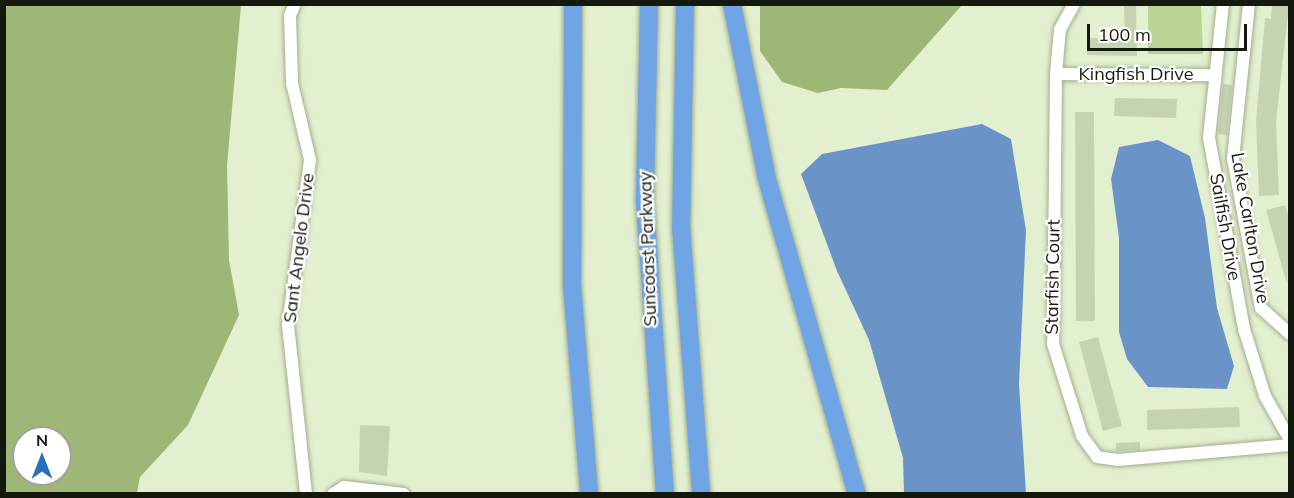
<!DOCTYPE html>
<html>
<head>
<meta charset="utf-8">
<style>
  body { margin:0 }
  #map { position:relative; width:1294px; height:498px; overflow:hidden; background:#e3f0cf; font-family:Mulish,sans-serif }
  div>[style] { position:absolute }
  .green>* { inset:0; background:#bbd394 }
  .forest>* { inset:0; background:#9eb676 }
  .water>* { inset:0; background:#6a94c7 }
  .building>* { inset:0; background:#c6d3b3 }
  .roads { filter:drop-shadow(0 0 2px #a2ae8f) drop-shadow(0 0 2px #a2ae8f) }
  .minor>* { height:12px; margin:-6px; padding:0 6px; transform-origin:6px; border-radius:6px; background:#fff }
  .highway>* { height:18px; margin:-9px; padding:0 9px; transform-origin:9px; border-radius:9px; background:#6fa4e5 }
  span { translate:-50% -50%; white-space:nowrap; text-align:center; line-height:1.15; -webkit-text-stroke:4.5px #fff; paint-order:stroke }
  .street-label { font-size:18px; color:#14190d }
  .frame { position:absolute; inset:0; border:6px solid #14190d; pointer-events:none }
  .north { position:absolute; left:12px; top:426px; width:60px; height:60px; box-sizing:border-box; background:#fff; border:2px solid #a1a39e; border-radius:50%; rotate:0deg; font-size:16px; font-weight:700; line-height:24px; text-align:center; color:#14190d }
  .north::after { content:''; display:block; margin:auto; width:21px; height:27px; background:#266ebe; clip-path:polygon(50% 0,100% 100%,50% 72%,0 100%) }
  .scale { position:absolute; left:1087px; top:24px; width:160px; height:27px; box-sizing:border-box; border:3px solid #14190d; border-top:0; padding-left:8px; font-size:18px; line-height:21px; white-space:nowrap; color:#14190d; -webkit-text-stroke:4px #fff; paint-order:stroke }
</style>
</head>
<body>
<div id="map">
  <div class="green">
    <div style="clip-path:polygon(1148px 5px,1201px 5px,1203px 54px,1148px 54px)"></div>
  </div>
  <div class="forest">
    <div style="clip-path:polygon(evenodd,4px 5px,241px 5px,227px 166px,229px 260px,239px 315px,188px 425px,140px 477px,137px 493px,5px 493px,4px 5px,24px 438px,60px 438px,60px 474px,24px 474px,24px 438px)"></div>
    <div style="clip-path:polygon(760px 5px,760px 4px,962px 5px,887px 90px,841px 88px,818px 93px,782px 82px,760px 51px)"></div>
  </div>
  <div class="water">
    <div style="clip-path:polygon(982px 124px,1011px 139px,1026px 230px,1019px 384px,1026px 493px,904px 493px,903px 458px,869px 340px,837px 271px,801px 174px,822px 154px)"></div>
    <div style="clip-path:polygon(1158px 140px,1190px 156px,1205px 218px,1217px 308px,1234px 366px,1227px 389px,1148px 387px,1127px 359px,1119px 332px,1119px 238px,1111px 179px,1119px 147px)"></div>
  </div>
  <div class="building">
    <div style="clip-path:polygon(1272px 4px,1289px 4px,1276px 121px,1279px 195px,1259px 196px,1256px 121px,1265px 18px,1271px 19px)"></div>
    <div style="clip-path:polygon(1124px 5px,1136px 5px,1137px 56px,1087px 55px,1087px 38px,1125px 39px)"></div>
    <div style="clip-path:polygon(1223px 84px,1232px 85px,1227px 135px,1218px 134px)"></div>
    <div style="clip-path:polygon(1115px 98px,1177px 99px,1176px 118px,1114px 116px)"></div>
    <div style="clip-path:polygon(1075px 112px,1094px 112px,1095px 321px,1076px 321px)"></div>
    <div style="clip-path:polygon(1285px 205px,1290px 221px,1287px 284px,1266px 210px)"></div>
    <div style="clip-path:polygon(1098px 337px,1122px 426px,1103px 431px,1079px 342px)"></div>
    <div style="clip-path:polygon(1239px 407px,1240px 427px,1147px 430px,1147px 410px)"></div>
    <div style="clip-path:polygon(360px 425px,390px 426px,387px 476px,359px 472px)"></div>
    <div style="clip-path:polygon(1140px 442px,1140px 450px,1116px 451px,1116px 443px)"></div>
  </div>
  <div class="roads">
    <div class="minor">
      <div style="left:295px;top:4px;width:12px;rotate:114deg"></div>
      <div style="left:290px;top:15px;width:68px;rotate:88.3deg"></div>
      <div style="left:292px;top:83px;width:79px;rotate:76.8deg"></div>
      <div style="left:310px;top:160px;width:166px;rotate:97.6deg"></div>
      <div style="left:288px;top:325px;width:170px;rotate:83.9deg"></div>
      <div style="left:1074px;top:4px;width:29px;rotate:119deg"></div>
      <div style="left:1060px;top:29px;width:45px;rotate:95.1deg"></div>
      <div style="left:1056px;top:74px;width:270px;rotate:90.6deg"></div>
      <div style="left:1053px;top:344px;width:96px;rotate:72.5deg"></div>
      <div style="left:1082px;top:436px;width:26px;rotate:54deg"></div>
      <div style="left:1097px;top:457px;width:21px;rotate:8deg"></div>
      <div style="left:1118px;top:460px;width:173px;rotate:-5deg"></div>
      <div style="left:1223px;top:4px;width:135px;rotate:96deg"></div>
      <div style="left:1209px;top:138px;width:194px;rotate:79.6deg"></div>
      <div style="left:1244px;top:329px;width:70px;rotate:72.6deg"></div>
      <div style="left:1265px;top:396px;width:51px;rotate:60.4deg"></div>
      <div style="left:1249px;top:4px;width:156px;rotate:95.9deg"></div>
      <div style="left:1233px;top:159px;width:152px;rotate:79.4deg"></div>
      <div style="left:1261px;top:308px;width:39px;rotate:42deg"></div>
      <div style="left:1056px;top:74px;width:159px;rotate:0.4deg"></div>
      <div style="left:333px;top:494px;width:13px;rotate:-32deg"></div>
      <div style="left:344px;top:487px;width:60px;rotate:6.7deg"></div>
    </div>
    <div class="highway">
      <div style="left:573px;top:4px;width:281px;rotate:90.2deg"></div>
      <div style="left:572px;top:285px;width:210px;rotate:85.3deg"></div>
      <div style="left:649px;top:4px;width:198px;rotate:91.2deg"></div>
      <div style="left:645px;top:202px;width:293px;rotate:86.1deg"></div>
      <div style="left:685px;top:4px;width:222px;rotate:91deg"></div>
      <div style="left:681px;top:226px;width:269px;rotate:85.7deg"></div>
      <div style="left:732px;top:4px;width:178px;rotate:78.7deg"></div>
      <div style="left:767px;top:179px;width:328px;rotate:74.1deg"></div>
    </div>
  </div>
  <div class="street-label">
    <span style="left:1136px;top:74px">Kingfish Drive</span>
    <span style="left:1225px;top:227px;rotate:80deg">Sailfish Drive</span>
    <span style="left:1250px;top:228px;rotate:80deg">Lake Carlton Drive</span>
    <span style="left:299px;top:248px;rotate:-83deg">Sant Angelo Drive</span>
    <span style="left:648px;top:249px;rotate:-92deg">Suncoast Parkway</span>
    <span style="left:1053px;top:277px;rotate:-89deg">Starfish Court</span>
  </div>
  <div class="frame"></div>
  <div class="north">N</div>
  <div class="scale">100 m</div>
</div>
</body>
</html>
